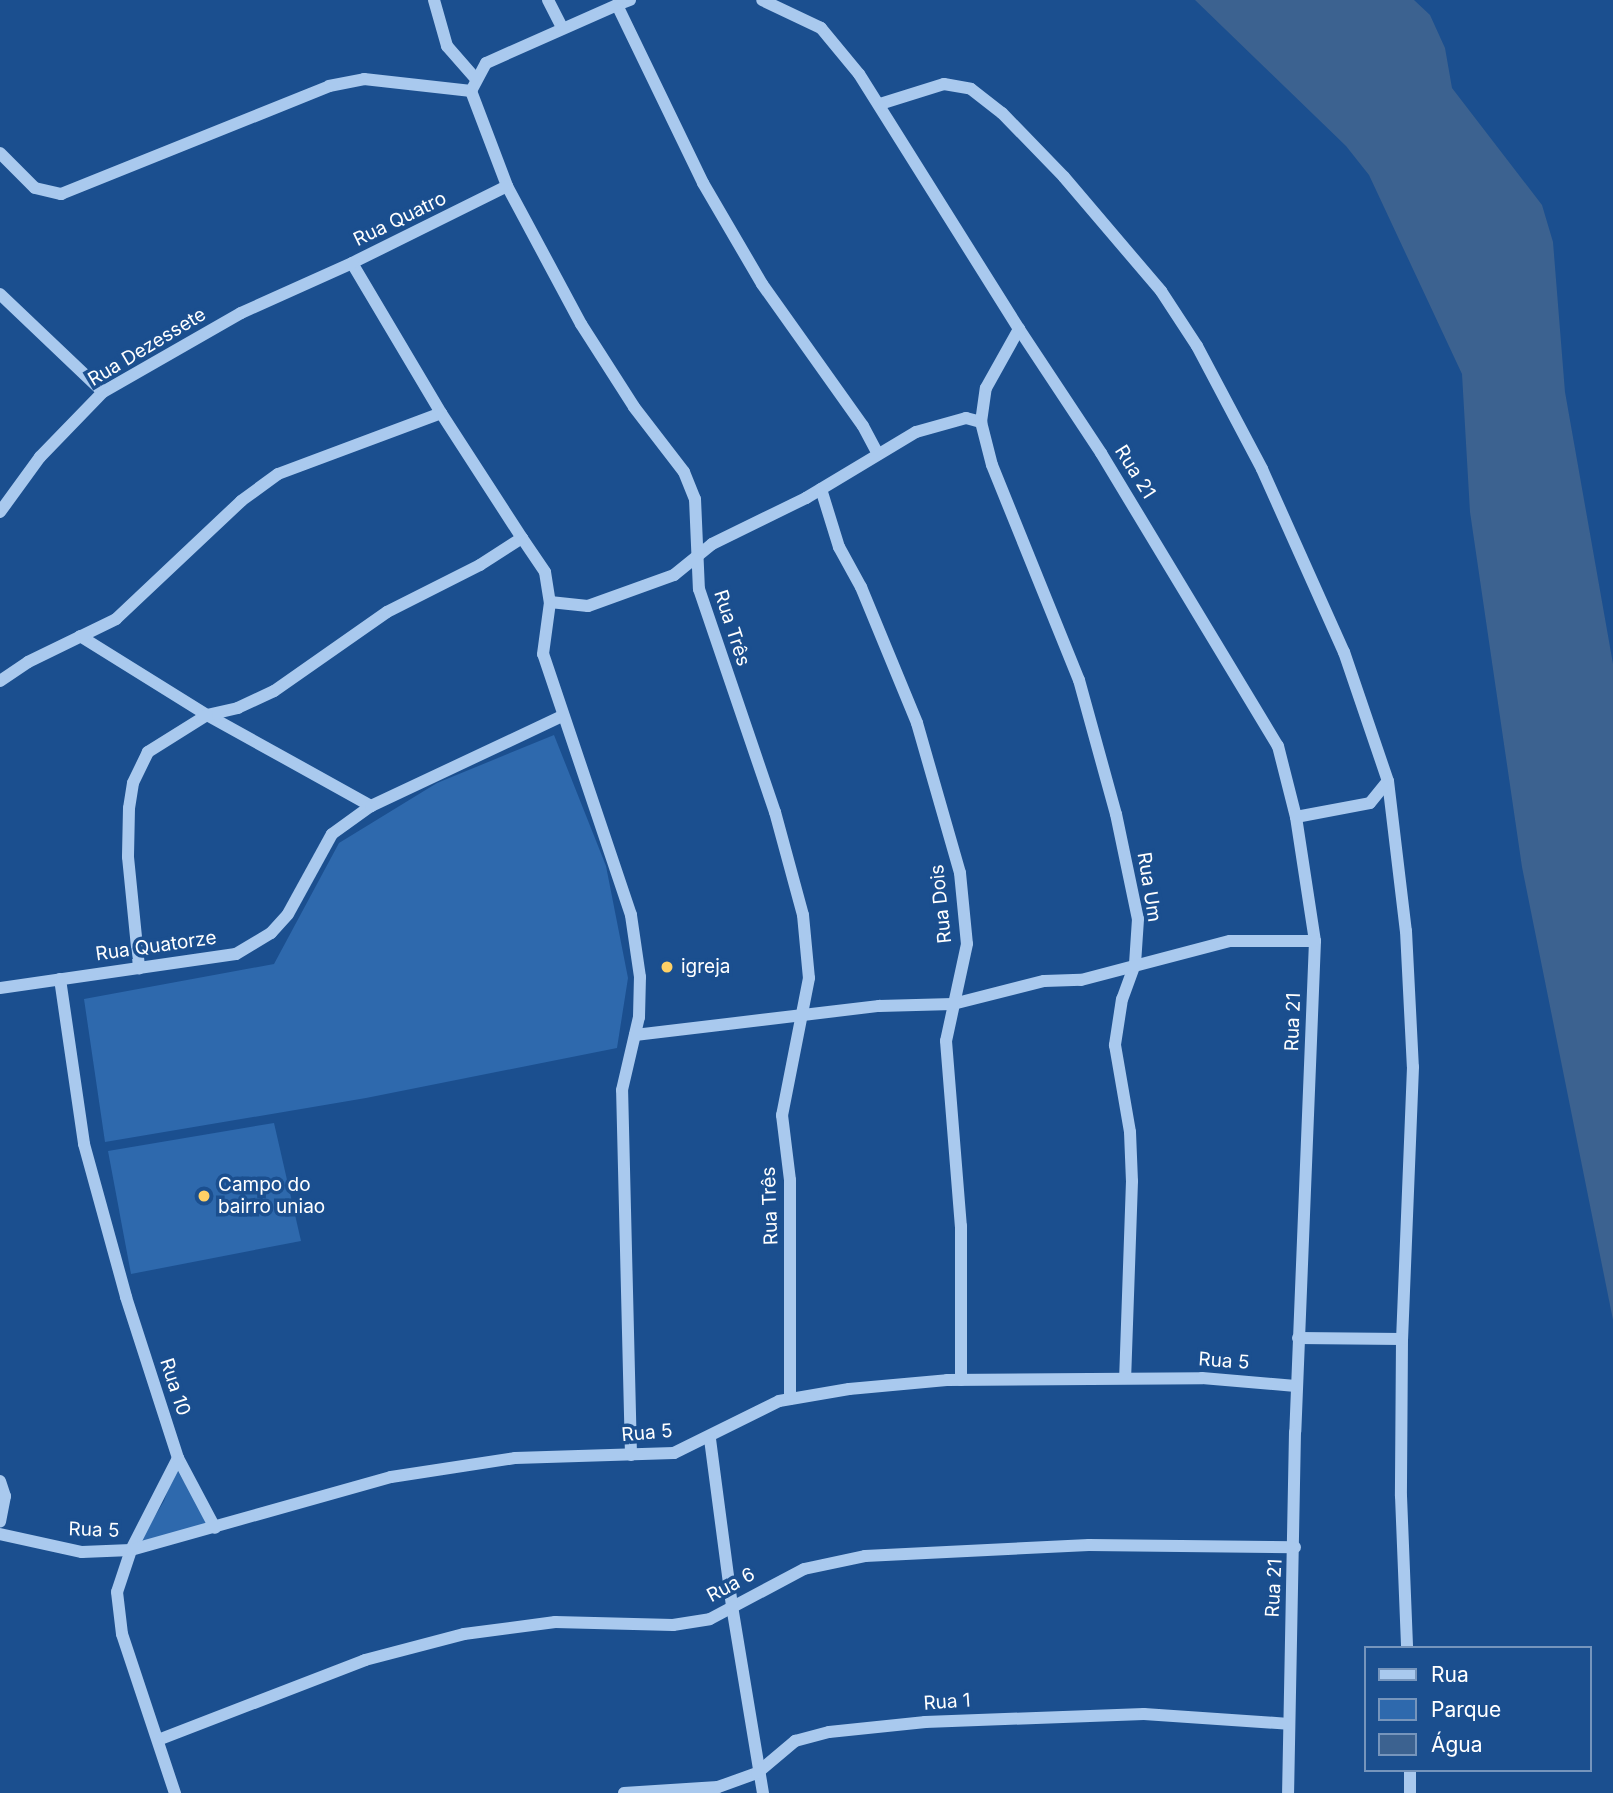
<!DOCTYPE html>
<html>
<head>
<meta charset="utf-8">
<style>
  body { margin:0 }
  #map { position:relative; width:1613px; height:1793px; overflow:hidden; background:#1b4f8f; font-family:Inter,sans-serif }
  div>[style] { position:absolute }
  .green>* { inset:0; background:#2e69ad }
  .water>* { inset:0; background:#3c6290 }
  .minor>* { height:12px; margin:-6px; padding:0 6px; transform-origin:6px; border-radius:6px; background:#a9c9ee }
  .dots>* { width:19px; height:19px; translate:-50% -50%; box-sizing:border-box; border:4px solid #1b4f8f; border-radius:50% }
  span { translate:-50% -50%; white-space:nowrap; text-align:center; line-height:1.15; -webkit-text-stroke:7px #1b4f8f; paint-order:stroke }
  .street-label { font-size:19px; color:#fff }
  .poi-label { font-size:19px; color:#fff }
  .left { translate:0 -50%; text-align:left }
  .legend { position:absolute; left:1364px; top:1646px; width:228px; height:126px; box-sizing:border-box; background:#1b4f8f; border:2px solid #7695bc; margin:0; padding:9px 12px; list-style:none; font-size:21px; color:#fff }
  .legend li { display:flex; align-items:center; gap:14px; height:35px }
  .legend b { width:35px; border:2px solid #7695bc }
</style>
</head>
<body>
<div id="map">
  <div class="green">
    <div style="clip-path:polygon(554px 735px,606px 866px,628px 978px,617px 1048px,366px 1098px,105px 1142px,84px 999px,274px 964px,339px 843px,437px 783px)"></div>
    <div style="clip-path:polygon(274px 1123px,301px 1241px,131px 1274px,108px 1151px)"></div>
    <div style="clip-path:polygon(176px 1468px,210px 1526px,139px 1543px,164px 1501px)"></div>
  </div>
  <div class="water">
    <div style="clip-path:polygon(1195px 0,1414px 0,1430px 15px,1445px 48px,1452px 88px,1542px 205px,1553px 242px,1565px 392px,1613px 664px,1613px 1320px,1522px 867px,1470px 512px,1462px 374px,1369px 175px,1346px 146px)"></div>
  </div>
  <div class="minor">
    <div style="left:434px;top:0;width:48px;rotate:74.2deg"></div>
    <div style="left:447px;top:46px;width:43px;rotate:48.8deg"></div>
    <div style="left:548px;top:0;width:29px;rotate:63deg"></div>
    <div style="left:630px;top:0;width:14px;rotate:159deg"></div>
    <div style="left:617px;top:5px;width:198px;rotate:64.2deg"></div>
    <div style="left:703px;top:183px;width:117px;rotate:59.7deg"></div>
    <div style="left:762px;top:284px;width:174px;rotate:54.6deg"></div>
    <div style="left:863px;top:426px;width:32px;rotate:62deg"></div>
    <div style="left:617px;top:5px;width:143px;rotate:156.1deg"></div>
    <div style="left:486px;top:63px;width:32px;rotate:118deg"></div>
    <div style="left:471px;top:91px;width:102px;rotate:69.2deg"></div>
    <div style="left:507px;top:186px;width:157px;rotate:61.8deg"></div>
    <div style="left:581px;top:324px;width:98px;rotate:57.4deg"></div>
    <div style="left:634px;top:407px;width:82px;rotate:52.4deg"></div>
    <div style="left:684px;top:472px;width:29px;rotate:68deg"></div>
    <div style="left:695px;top:499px;width:90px;rotate:87.5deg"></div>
    <div style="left:699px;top:589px;width:236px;rotate:71.2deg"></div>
    <div style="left:775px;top:812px;width:107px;rotate:74.8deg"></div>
    <div style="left:803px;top:915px;width:63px;rotate:84.6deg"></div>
    <div style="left:809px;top:978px;width:140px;rotate:101.1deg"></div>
    <div style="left:782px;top:1115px;width:65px;rotate:83deg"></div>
    <div style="left:790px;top:1180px;width:219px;rotate:90deg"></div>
    <div style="left:880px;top:104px;width:67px;rotate:-17.4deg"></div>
    <div style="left:944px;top:84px;width:27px;rotate:10deg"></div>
    <div style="left:971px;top:89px;width:39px;rotate:38deg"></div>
    <div style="left:1002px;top:113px;width:89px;rotate:45.9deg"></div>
    <div style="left:1064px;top:177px;width:150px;rotate:49.6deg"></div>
    <div style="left:1161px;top:291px;width:66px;rotate:56.8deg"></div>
    <div style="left:1197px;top:346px;width:139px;rotate:62.1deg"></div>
    <div style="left:1262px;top:469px;width:201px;rotate:65.9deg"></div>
    <div style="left:1344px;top:652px;width:136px;rotate:71.2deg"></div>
    <div style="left:1388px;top:781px;width:151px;rotate:83.2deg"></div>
    <div style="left:1406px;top:931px;width:136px;rotate:87.1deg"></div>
    <div style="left:1413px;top:1067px;width:272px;rotate:92.3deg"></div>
    <div style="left:1402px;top:1339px;width:157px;rotate:90.4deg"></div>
    <div style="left:1401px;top:1496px;width:152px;rotate:87.7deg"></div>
    <div style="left:0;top:153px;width:49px;rotate:45deg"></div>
    <div style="left:35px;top:188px;width:27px;rotate:13deg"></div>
    <div style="left:61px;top:194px;width:289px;rotate:-21.9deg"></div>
    <div style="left:329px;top:86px;width:36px;rotate:-11deg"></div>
    <div style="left:364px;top:79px;width:108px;rotate:6.4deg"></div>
    <div style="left:0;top:294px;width:142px;rotate:43.6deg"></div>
    <div style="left:1019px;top:329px;width:149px;rotate:56.5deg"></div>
    <div style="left:1101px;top:453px;width:342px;rotate:58.9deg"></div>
    <div style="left:1278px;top:746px;width:73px;rotate:75.8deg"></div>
    <div style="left:1296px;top:817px;width:125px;rotate:81.3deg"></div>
    <div style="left:1315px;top:941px;width:491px;rotate:92.3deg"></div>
    <div style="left:1295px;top:1432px;width:361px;rotate:91.1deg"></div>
    <div style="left:441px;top:413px;width:174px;rotate:-120.7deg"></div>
    <div style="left:352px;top:263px;width:173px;rotate:-26.4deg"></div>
    <div style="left:981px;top:422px;width:44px;rotate:75.7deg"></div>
    <div style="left:992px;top:465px;width:232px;rotate:68deg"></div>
    <div style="left:1079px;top:680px;width:139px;rotate:74.6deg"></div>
    <div style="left:1116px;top:814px;width:107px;rotate:78.2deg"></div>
    <div style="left:1138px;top:919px;width:45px;rotate:93.8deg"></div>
    <div style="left:1135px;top:964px;width:37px;rotate:110deg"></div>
    <div style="left:1122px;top:999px;width:47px;rotate:98.7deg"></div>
    <div style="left:1115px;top:1045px;width:88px;rotate:80.2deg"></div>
    <div style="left:1130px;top:1132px;width:49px;rotate:87.7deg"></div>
    <div style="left:1132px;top:1181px;width:197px;rotate:92deg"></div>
    <div style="left:821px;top:489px;width:61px;rotate:72.8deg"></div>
    <div style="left:839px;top:547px;width:46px;rotate:61.2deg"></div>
    <div style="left:861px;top:587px;width:147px;rotate:67.6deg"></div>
    <div style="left:917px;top:723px;width:156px;rotate:74deg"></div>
    <div style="left:960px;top:873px;width:71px;rotate:84.4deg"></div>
    <div style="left:967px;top:944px;width:99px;rotate:102.2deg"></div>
    <div style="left:946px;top:1041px;width:186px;rotate:85.4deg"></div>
    <div style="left:961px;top:1226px;width:154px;rotate:90deg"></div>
    <div style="left:0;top:512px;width:68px;rotate:-54deg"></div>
    <div style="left:40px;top:457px;width:91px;rotate:-45.9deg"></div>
    <div style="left:103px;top:392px;width:159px;rotate:-29.8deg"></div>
    <div style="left:241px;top:313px;width:122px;rotate:-24.2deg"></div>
    <div style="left:522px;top:538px;width:41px;rotate:55.9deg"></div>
    <div style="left:545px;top:572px;width:30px;rotate:81deg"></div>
    <div style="left:80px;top:636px;width:150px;rotate:31.9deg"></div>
    <div style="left:207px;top:715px;width:188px;rotate:29deg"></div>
    <div style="left:0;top:681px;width:34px;rotate:-34deg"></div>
    <div style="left:28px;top:662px;width:98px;rotate:-26deg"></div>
    <div style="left:116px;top:619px;width:172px;rotate:-43.3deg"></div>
    <div style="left:241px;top:501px;width:46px;rotate:-36.1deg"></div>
    <div style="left:278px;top:474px;width:174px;rotate:-20.5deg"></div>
    <div style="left:441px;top:413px;width:149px;rotate:57.1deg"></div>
    <div style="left:522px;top:538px;width:50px;rotate:147.3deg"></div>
    <div style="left:480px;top:565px;width:104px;rotate:153.2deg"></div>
    <div style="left:387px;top:612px;width:138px;rotate:145deg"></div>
    <div style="left:274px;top:691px;width:40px;rotate:155deg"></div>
    <div style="left:238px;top:708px;width:32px;rotate:167deg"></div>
    <div style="left:207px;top:715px;width:70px;rotate:147.9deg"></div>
    <div style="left:148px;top:752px;width:34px;rotate:116deg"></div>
    <div style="left:133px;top:783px;width:25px;rotate:99deg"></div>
    <div style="left:129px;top:808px;width:49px;rotate:91.2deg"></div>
    <div style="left:128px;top:857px;width:112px;rotate:84.3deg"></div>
    <div style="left:1296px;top:817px;width:75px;rotate:-10.7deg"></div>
    <div style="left:1370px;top:803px;width:28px;rotate:-51deg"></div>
    <div style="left:60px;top:979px;width:167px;rotate:81.7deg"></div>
    <div style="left:84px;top:1144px;width:159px;rotate:74.6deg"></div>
    <div style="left:126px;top:1297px;width:169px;rotate:72.1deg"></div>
    <div style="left:178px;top:1458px;width:103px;rotate:117.1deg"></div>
    <div style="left:131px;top:1550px;width:44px;rotate:108.4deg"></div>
    <div style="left:117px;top:1592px;width:42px;rotate:83.2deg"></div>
    <div style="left:122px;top:1634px;width:168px;rotate:71.6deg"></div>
    <div style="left:0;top:988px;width:238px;rotate:-8.2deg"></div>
    <div style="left:236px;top:954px;width:41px;rotate:-31deg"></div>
    <div style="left:271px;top:933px;width:25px;rotate:-48deg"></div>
    <div style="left:288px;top:914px;width:91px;rotate:-61.2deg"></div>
    <div style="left:332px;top:834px;width:48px;rotate:-35.7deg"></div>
    <div style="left:371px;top:806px;width:211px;rotate:-25.2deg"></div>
    <div style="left:635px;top:1035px;width:246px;rotate:-6.8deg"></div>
    <div style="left:879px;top:1006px;width:74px;rotate:-1.5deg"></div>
    <div style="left:953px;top:1004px;width:94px;rotate:-14.2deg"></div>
    <div style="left:1044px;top:981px;width:37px;rotate:-2deg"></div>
    <div style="left:1081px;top:980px;width:154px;rotate:-14.7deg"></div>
    <div style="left:1230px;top:941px;width:85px"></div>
    <div style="left:1298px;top:1338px;width:104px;rotate:0.6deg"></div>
    <div style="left:710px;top:1439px;width:168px;rotate:82.5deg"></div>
    <div style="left:732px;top:1606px;width:190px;rotate:80.6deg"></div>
    <div style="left:631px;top:1455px;width:365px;rotate:-91.4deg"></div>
    <div style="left:622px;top:1090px;width:75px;rotate:-76.9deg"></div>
    <div style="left:639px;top:1017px;width:40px;rotate:-88.6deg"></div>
    <div style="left:640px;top:977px;width:63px;rotate:-98.3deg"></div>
    <div style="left:631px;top:915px;width:275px;rotate:-108.6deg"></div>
    <div style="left:543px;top:654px;width:52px;rotate:-82.3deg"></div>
    <div style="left:550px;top:602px;width:38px;rotate:6deg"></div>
    <div style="left:588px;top:606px;width:91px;rotate:-19.8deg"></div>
    <div style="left:674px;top:575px;width:49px;rotate:-39.2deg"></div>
    <div style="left:712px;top:544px;width:105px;rotate:-26.1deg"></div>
    <div style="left:806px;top:498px;width:128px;rotate:-31deg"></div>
    <div style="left:916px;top:432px;width:52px;rotate:-15.6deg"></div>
    <div style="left:966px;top:418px;width:16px;rotate:15deg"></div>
    <div style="left:981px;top:422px;width:34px;rotate:-82deg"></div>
    <div style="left:986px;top:388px;width:68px;rotate:-60.8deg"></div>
    <div style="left:1019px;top:329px;width:301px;rotate:-122.1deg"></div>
    <div style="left:859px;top:74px;width:60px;rotate:-129.6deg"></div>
    <div style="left:821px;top:28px;width:65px;rotate:-154.6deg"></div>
    <div style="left:178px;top:1458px;width:79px;rotate:62.1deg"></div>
    <div style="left:0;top:1481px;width:16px;rotate:72deg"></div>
    <div style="left:5px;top:1496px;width:26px;rotate:101deg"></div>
    <div style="left:0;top:1534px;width:84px;rotate:12.4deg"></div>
    <div style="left:82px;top:1552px;width:49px;rotate:-2.3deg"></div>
    <div style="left:131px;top:1550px;width:270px;rotate:-15.7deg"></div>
    <div style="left:391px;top:1477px;width:125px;rotate:-8.7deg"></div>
    <div style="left:515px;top:1458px;width:159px;rotate:-1.8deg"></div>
    <div style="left:674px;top:1453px;width:117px;rotate:-26.3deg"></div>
    <div style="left:779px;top:1401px;width:71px;rotate:-9.7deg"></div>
    <div style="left:849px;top:1389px;width:98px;rotate:-5.2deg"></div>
    <div style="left:947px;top:1380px;width:255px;rotate:-0.4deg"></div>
    <div style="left:1202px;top:1378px;width:94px;rotate:4.9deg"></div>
    <div style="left:158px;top:1740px;width:222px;rotate:-21.1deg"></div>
    <div style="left:365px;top:1660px;width:102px;rotate:-14.7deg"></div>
    <div style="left:464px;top:1634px;width:92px;rotate:-7.5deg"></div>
    <div style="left:555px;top:1622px;width:118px;rotate:1.5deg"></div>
    <div style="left:673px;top:1625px;width:37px;rotate:-9deg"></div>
    <div style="left:710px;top:1619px;width:106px;rotate:-28deg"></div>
    <div style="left:804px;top:1569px;width:62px;rotate:-12deg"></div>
    <div style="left:865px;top:1556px;width:224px;rotate:-2.8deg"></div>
    <div style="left:1089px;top:1545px;width:206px;rotate:0.6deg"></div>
    <div style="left:1410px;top:1770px;width:23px;rotate:90deg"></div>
    <div style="left:624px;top:1793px;width:94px;rotate:-3.7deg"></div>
    <div style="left:718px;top:1787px;width:41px;rotate:-19.7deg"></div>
    <div style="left:757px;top:1773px;width:50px;rotate:-40.1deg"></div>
    <div style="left:795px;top:1741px;width:35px;rotate:-15deg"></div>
    <div style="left:829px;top:1732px;width:97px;rotate:-5.9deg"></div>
    <div style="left:925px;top:1722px;width:219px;rotate:-2.1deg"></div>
    <div style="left:1144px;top:1714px;width:145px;rotate:3.9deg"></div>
  </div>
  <div class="dots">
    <div style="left:667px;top:967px;background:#ffd166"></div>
    <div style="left:204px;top:1196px;background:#ffd166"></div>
  </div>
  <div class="street-label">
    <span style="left:400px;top:219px;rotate:-26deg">Rua Quatro</span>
    <span style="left:147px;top:347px;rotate:-31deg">Rua Dezessete</span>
    <span style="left:1135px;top:472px;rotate:58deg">Rua 21</span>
    <span style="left:732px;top:628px;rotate:72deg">Rua Três</span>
    <span style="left:1149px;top:887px;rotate:81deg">Rua Um</span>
    <span style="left:941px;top:904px;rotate:-96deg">Rua Dois</span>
    <span style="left:156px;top:946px;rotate:-8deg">Rua Quatorze</span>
    <span style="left:1293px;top:1022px;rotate:-88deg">Rua 21</span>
    <span style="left:770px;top:1206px;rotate:-92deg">Rua Três</span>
    <span style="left:1224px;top:1361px;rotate:4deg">Rua 5</span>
    <span style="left:175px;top:1387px;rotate:72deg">Rua 10</span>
    <span style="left:647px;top:1433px;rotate:-5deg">Rua 5</span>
    <span style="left:94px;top:1530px;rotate:2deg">Rua 5</span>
    <span style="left:731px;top:1585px;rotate:-28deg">Rua 6</span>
    <span style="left:1274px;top:1588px;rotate:-87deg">Rua 21</span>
    <span style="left:947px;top:1702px;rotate:-4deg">Rua 1</span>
  </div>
  <div class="poi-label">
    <span class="left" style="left:681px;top:967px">igreja</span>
    <span class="left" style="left:218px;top:1196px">Campo do<br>bairro uniao</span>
  </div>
  <ul class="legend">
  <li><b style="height:9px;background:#a9c9ee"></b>Rua</li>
  <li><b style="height:19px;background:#2e69ad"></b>Parque</li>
  <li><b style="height:19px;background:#3c6290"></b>Água</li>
  </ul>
</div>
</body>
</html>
